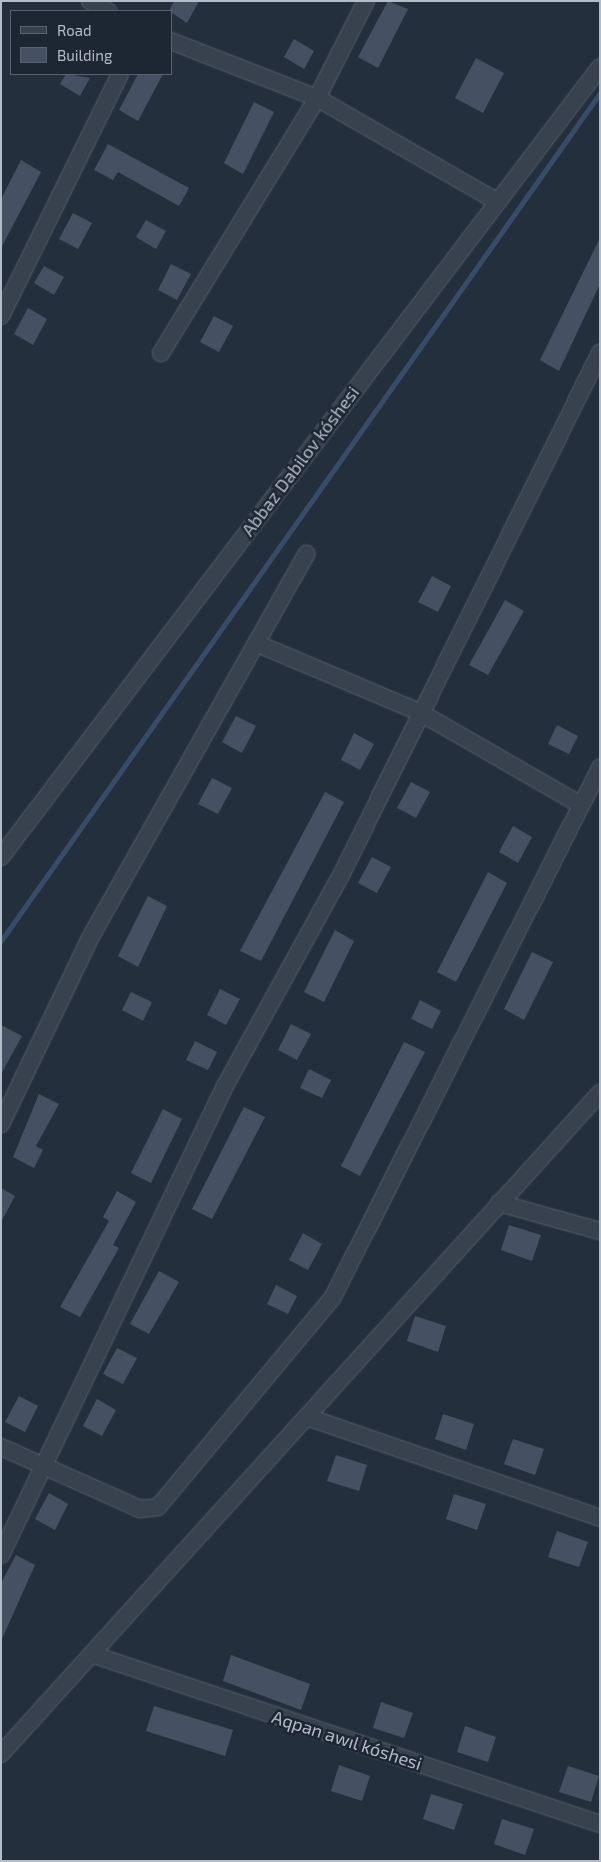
<!DOCTYPE html>
<html>
<head>
<meta charset="utf-8">
<style>
  body { margin:0 }
  #map { position:relative; width:601px; height:1862px; overflow:hidden; background:#242f3e; font-family:"Exo 2",sans-serif }
  div>[style] { position:absolute }
  .stream>* { height:4.5px; margin:-2.25px; padding:0 2.25px; transform-origin:2.25px; border-radius:2.25px; background:#394c67 }
  .building>* { inset:0; background:#455162 }
  .roads { filter:drop-shadow(0 0 1px #565f6c) drop-shadow(0 0 1px #565f6c) }
  .minor>* { height:16px; margin:-8px; padding:0 8px; transform-origin:8px; border-radius:8px; background:#38414e }
  span { translate:-50% -50%; white-space:nowrap; text-align:center; line-height:1.15; -webkit-text-stroke:5px #1d2633; paint-order:stroke }
  .street-label { font-size:18px; color:#b4bcc9 }
  .frame { position:absolute; inset:0; border:2px solid #b4bcc9; pointer-events:none }
  .legend { position:absolute; left:10px; top:10px; width:162px; height:65px; box-sizing:border-box; background:#1d2633; border:1px solid #59626f; margin:0; padding:6px 9px; list-style:none; font-size:15px; color:#b4bcc9 }
  .legend li { display:flex; align-items:center; gap:10px; height:25px }
  .legend b { width:25px; border:1px solid #59626f }
</style>
</head>
<body>
<div id="map">
  <div class="stream">
    <div style="left:1px;top:941px;width:1038px;rotate:-54.76deg"></div>
  </div>
  <div class="building">
    <div style="clip-path:polygon(174px 1px,199px 1px,187px 23px,169px 11px)"></div>
    <div style="clip-path:polygon(388px 1px,408px 9px,378px 68px,358px 57px)"></div>
    <div style="clip-path:polygon(294px 39px,314px 51px,304px 69px,284px 57px)"></div>
    <div style="clip-path:polygon(476px 58px,504px 73px,483px 113px,455px 98px)"></div>
    <div style="clip-path:polygon(66px 74px,90px 78px,80px 96px,60px 84px)"></div>
    <div style="clip-path:polygon(138px 74px,163px 74px,138px 121px,119px 110px)"></div>
    <div style="clip-path:polygon(254px 102px,274px 112px,243px 174px,224px 163px)"></div>
    <div style="clip-path:polygon(108px 144px,189px 188px,179px 206px,118px 172px,113px 180px,94px 170px)"></div>
    <div style="clip-path:polygon(21px 160px,41px 172px,1px 248px,1px 199px)"></div>
    <div style="clip-path:polygon(73px 213px,92px 223px,78px 249px,59px 239px)"></div>
    <div style="clip-path:polygon(146px 220px,166px 231px,156px 249px,136px 237px)"></div>
    <div style="clip-path:polygon(600px 238px,600px 284px,559px 371px,540px 360px)"></div>
    <div style="clip-path:polygon(171px 264px,191px 274px,177px 300px,158px 290px)"></div>
    <div style="clip-path:polygon(44px 266px,64px 277px,54px 295px,34px 283px)"></div>
    <div style="clip-path:polygon(28px 308px,47px 319px,33px 345px,14px 334px)"></div>
    <div style="clip-path:polygon(214px 316px,233px 326px,219px 352px,200px 342px)"></div>
    <div style="clip-path:polygon(432px 576px,451px 586px,438px 612px,418px 602px)"></div>
    <div style="clip-path:polygon(505px 600px,524px 611px,488px 675px,469px 665px)"></div>
    <div style="clip-path:polygon(236px 716px,256px 726px,242px 753px,222px 742px)"></div>
    <div style="clip-path:polygon(557px 725px,578px 736px,569px 754px,548px 744px)"></div>
    <div style="clip-path:polygon(354px 733px,374px 744px,360px 770px,341px 760px)"></div>
    <div style="clip-path:polygon(212px 778px,232px 788px,218px 814px,198px 804px)"></div>
    <div style="clip-path:polygon(411px 782px,430px 792px,416px 818px,397px 808px)"></div>
    <div style="clip-path:polygon(325px 792px,344px 802px,261px 961px,240px 951px)"></div>
    <div style="clip-path:polygon(513px 826px,532px 837px,518px 863px,499px 852px)"></div>
    <div style="clip-path:polygon(372px 857px,391px 867px,377px 893px,358px 883px)"></div>
    <div style="clip-path:polygon(488px 872px,507px 883px,456px 982px,437px 972px)"></div>
    <div style="clip-path:polygon(148px 896px,167px 906px,138px 967px,118px 956px)"></div>
    <div style="clip-path:polygon(335px 930px,354px 941px,324px 1002px,304px 992px)"></div>
    <div style="clip-path:polygon(532px 952px,553px 962px,524px 1020px,504px 1009px)"></div>
    <div style="clip-path:polygon(220px 989px,240px 999px,226px 1025px,207px 1015px)"></div>
    <div style="clip-path:polygon(131px 992px,152px 1002px,143px 1021px,122px 1010px)"></div>
    <div style="clip-path:polygon(420px 1000px,441px 1011px,432px 1029px,411px 1019px)"></div>
    <div style="clip-path:polygon(291px 1024px,311px 1034px,297px 1060px,278px 1050px)"></div>
    <div style="clip-path:polygon(1px 1025px,22px 1036px,1px 1074px)"></div>
    <div style="clip-path:polygon(195px 1041px,217px 1052px,208px 1070px,186px 1060px)"></div>
    <div style="clip-path:polygon(404px 1042px,425px 1052px,360px 1176px,341px 1166px)"></div>
    <div style="clip-path:polygon(309px 1069px,331px 1080px,322px 1098px,300px 1088px)"></div>
    <div style="clip-path:polygon(39px 1094px,59px 1104px,36px 1146px,43px 1150px,34px 1168px,13px 1157px)"></div>
    <div style="clip-path:polygon(244px 1107px,265px 1117px,212px 1219px,192px 1209px)"></div>
    <div style="clip-path:polygon(163px 1109px,182px 1119px,151px 1183px,131px 1173px)"></div>
    <div style="clip-path:polygon(1px 1188px,15px 1196px,1px 1222px)"></div>
    <div style="clip-path:polygon(117px 1191px,136px 1202px,113px 1245px,119px 1248px,80px 1317px,60px 1307px,109px 1221px,103px 1217px)"></div>
    <div style="clip-path:polygon(509px 1225px,541px 1235px,532px 1261px,501px 1250px)"></div>
    <div style="clip-path:polygon(303px 1233px,322px 1244px,308px 1270px,289px 1260px)"></div>
    <div style="clip-path:polygon(159px 1271px,179px 1282px,149px 1334px,130px 1324px)"></div>
    <div style="clip-path:polygon(276px 1285px,297px 1296px,288px 1314px,267px 1304px)"></div>
    <div style="clip-path:polygon(415px 1316px,446px 1326px,438px 1352px,407px 1341px)"></div>
    <div style="clip-path:polygon(117px 1348px,137px 1358px,123px 1384px,103px 1374px)"></div>
    <div style="clip-path:polygon(19px 1396px,38px 1406px,25px 1432px,5px 1422px)"></div>
    <div style="clip-path:polygon(97px 1399px,116px 1410px,102px 1436px,83px 1426px)"></div>
    <div style="clip-path:polygon(443px 1414px,474px 1424px,466px 1450px,435px 1439px)"></div>
    <div style="clip-path:polygon(513px 1439px,544px 1449px,535px 1475px,504px 1464px)"></div>
    <div style="clip-path:polygon(336px 1455px,367px 1465px,359px 1491px,327px 1481px)"></div>
    <div style="clip-path:polygon(49px 1493px,68px 1504px,55px 1530px,35px 1519px)"></div>
    <div style="clip-path:polygon(454px 1494px,486px 1504px,477px 1530px,446px 1519px)"></div>
    <div style="clip-path:polygon(557px 1531px,588px 1542px,579px 1567px,548px 1557px)"></div>
    <div style="clip-path:polygon(16px 1555px,35px 1565px,1px 1641px,1px 1583px)"></div>
    <div style="clip-path:polygon(231px 1655px,310px 1684px,301px 1710px,223px 1681px)"></div>
    <div style="clip-path:polygon(381px 1702px,413px 1713px,404px 1738px,373px 1728px)"></div>
    <div style="clip-path:polygon(154px 1706px,233px 1730px,225px 1756px,146px 1731px)"></div>
    <div style="clip-path:polygon(465px 1726px,496px 1737px,488px 1762px,457px 1752px)"></div>
    <div style="clip-path:polygon(339px 1765px,370px 1776px,362px 1801px,331px 1791px)"></div>
    <div style="clip-path:polygon(568px 1766px,599px 1776px,591px 1802px,559px 1792px)"></div>
    <div style="clip-path:polygon(431px 1794px,463px 1804px,454px 1830px,423px 1819px)"></div>
    <div style="clip-path:polygon(502px 1819px,534px 1829px,525px 1855px,494px 1844px)"></div>
  </div>
  <div class="roads">
    <div class="minor">
      <div style="left:90px;top:1px;width:21px;rotate:29deg"></div>
      <div style="left:171px;top:41px;width:157px;rotate:21.3deg"></div>
      <div style="left:317px;top:98px;width:207px;rotate:29.9deg"></div>
      <div style="left:1px;top:316px;width:270px;rotate:-63.8deg"></div>
      <div style="left:161px;top:353px;width:299px;rotate:-58.5deg"></div>
      <div style="left:317px;top:98px;width:109px;rotate:-63.2deg"></div>
      <div style="left:258px;top:644px;width:177px;rotate:22.9deg"></div>
      <div style="left:421px;top:713px;width:185px;rotate:29.9deg"></div>
      <div style="left:1px;top:857px;width:991px;rotate:-52.83deg"></div>
      <div style="left:1px;top:1124px;width:206px;rotate:-64.4deg"></div>
      <div style="left:90px;top:938px;width:441px;rotate:-60.6deg"></div>
      <div style="left:499px;top:1203px;width:105px;rotate:15.5deg"></div>
      <div style="left:307px;top:1417px;width:310px;rotate:19deg"></div>
      <div style="left:1px;top:1447px;width:152px;rotate:24deg"></div>
      <div style="left:140px;top:1509px;width:18px;rotate:-6deg"></div>
      <div style="left:158px;top:1507px;width:273px;rotate:-50.2deg"></div>
      <div style="left:333px;top:1297px;width:593px;rotate:-63.22deg"></div>
      <div style="left:1px;top:1555px;width:520px;rotate:-64.47deg"></div>
      <div style="left:225px;top:1086px;width:241px;rotate:-61.2deg"></div>
      <div style="left:341px;top:875px;width:583px;rotate:-63.61deg"></div>
      <div style="left:94px;top:1655px;width:533px;rotate:18.47deg"></div>
      <div style="left:1px;top:1754px;width:892px;rotate:-47.82deg"></div>
    </div>
  </div>
  <div class="street-label">
    <span style="left:300px;top:461px;rotate:-53deg">Abbaz Dabilov kóshesi</span>
    <span style="left:347px;top:1740px;rotate:18deg">Aqpan awıl kóshesi</span>
  </div>
  <div class="frame"></div>
  <ul class="legend">
  <li><b style="height:6px;background:#38414e"></b>Road</li>
  <li><b style="height:14px;background:#455162"></b>Building</li>
  </ul>
</div>
</body>
</html>
